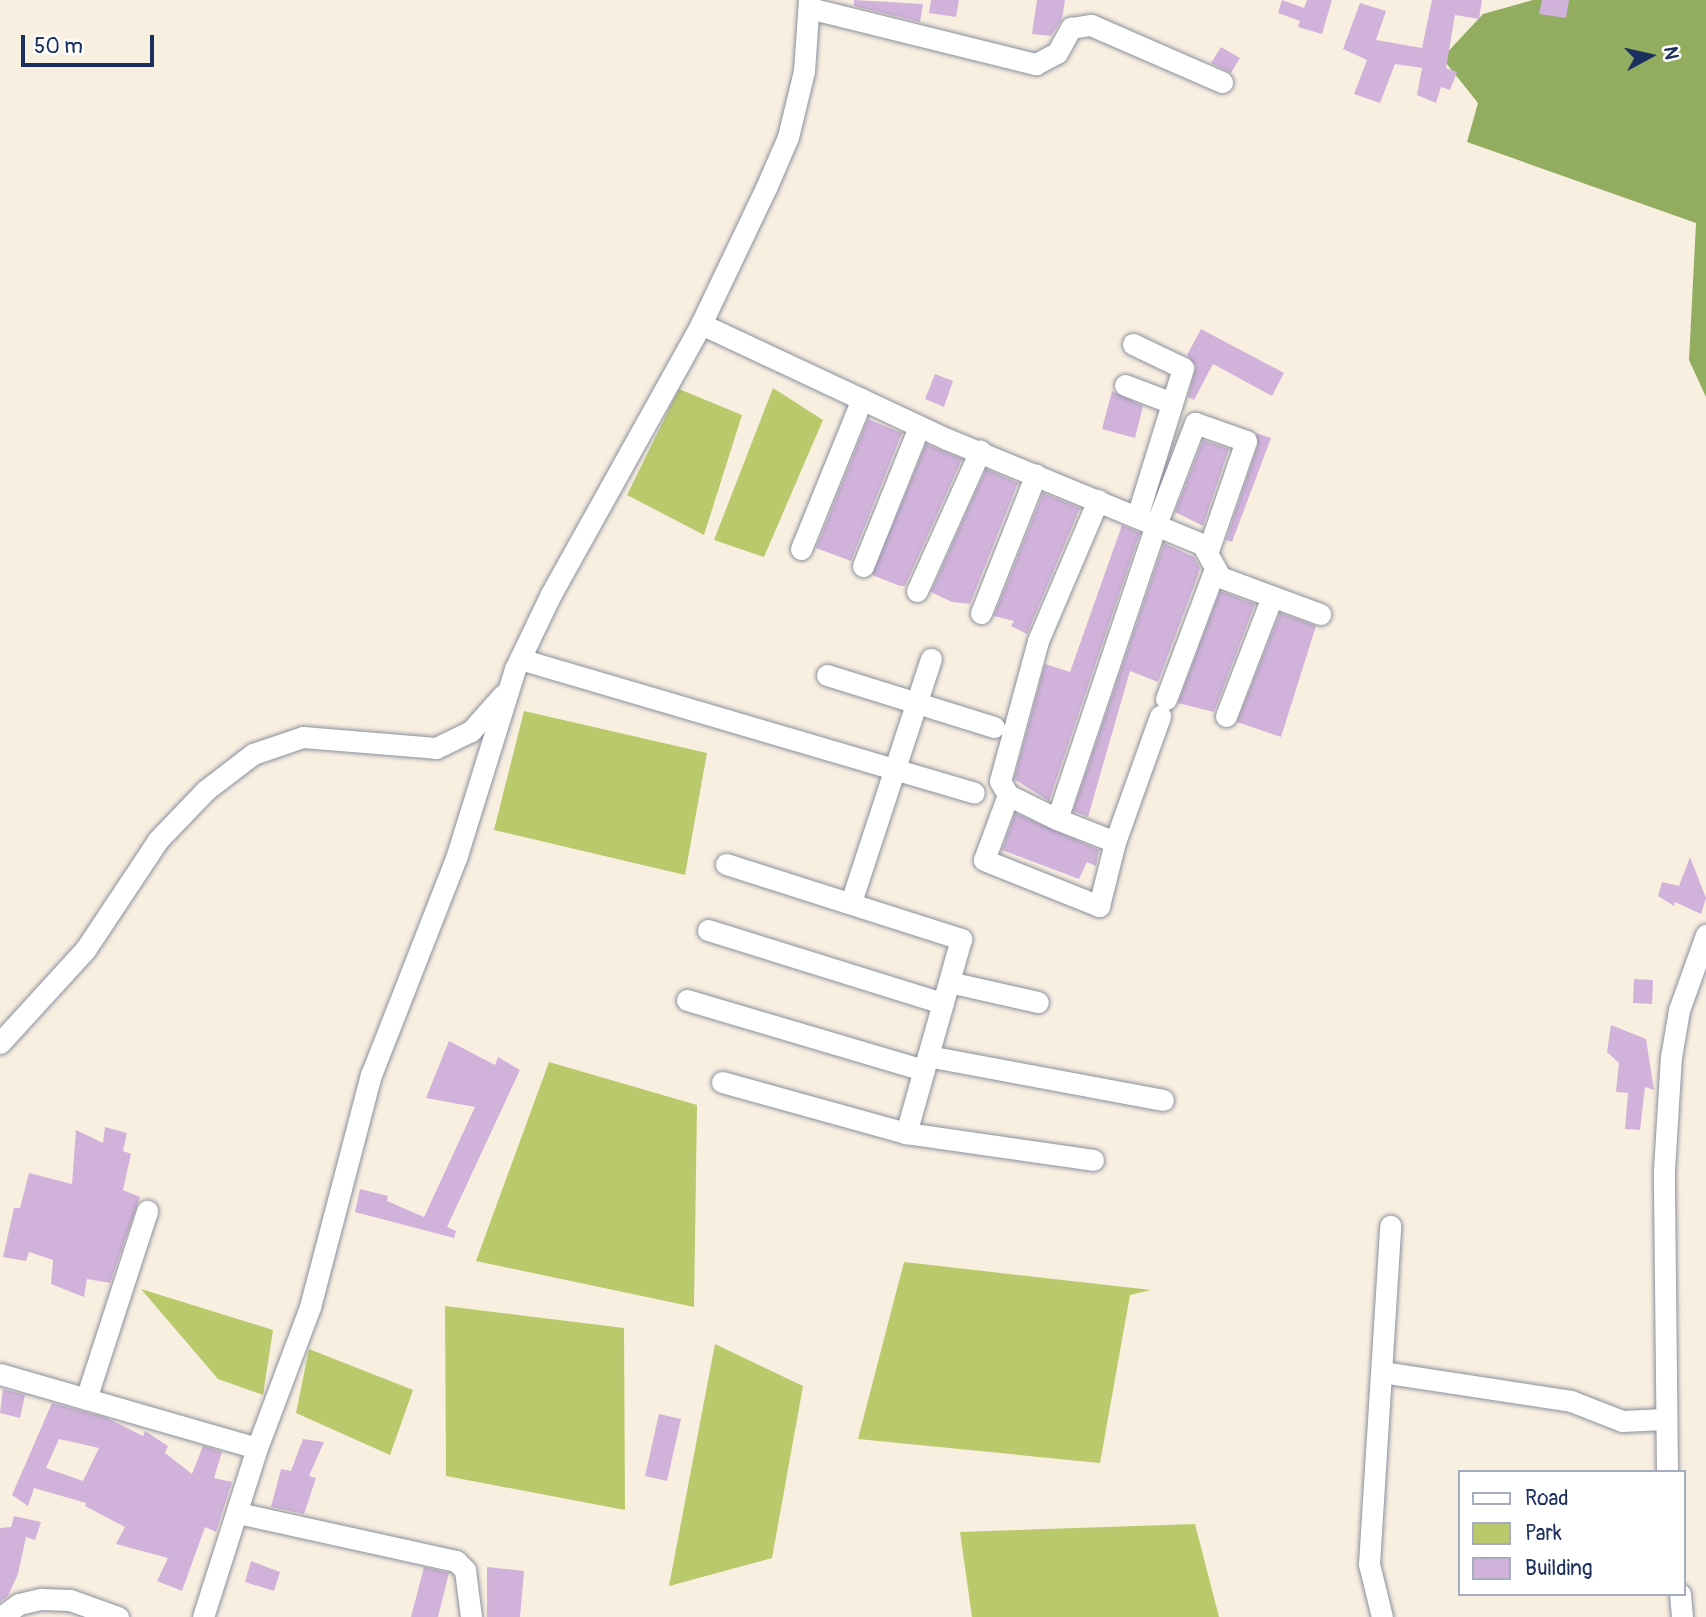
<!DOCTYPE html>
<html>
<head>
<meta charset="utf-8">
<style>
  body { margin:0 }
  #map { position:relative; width:1706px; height:1617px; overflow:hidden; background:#f9efe0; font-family:Pangolin,sans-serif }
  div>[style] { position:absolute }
  .green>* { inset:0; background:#b9c96c }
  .forest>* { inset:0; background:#92ad60 }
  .building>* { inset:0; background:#d1b2da }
  .roads { filter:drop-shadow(0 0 2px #8a8f9f) drop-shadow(0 0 2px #8a8f9f) }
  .street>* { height:21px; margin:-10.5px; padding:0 10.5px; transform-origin:10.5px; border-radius:10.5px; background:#fff }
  span { translate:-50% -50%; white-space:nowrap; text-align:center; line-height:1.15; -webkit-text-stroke:5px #fff; paint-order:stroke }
  .legend { position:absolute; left:1458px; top:1470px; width:228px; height:126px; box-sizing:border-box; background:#fff; border:2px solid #a4acbf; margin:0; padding:9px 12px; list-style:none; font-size:21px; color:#1b2f5e }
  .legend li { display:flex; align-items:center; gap:14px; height:35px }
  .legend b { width:35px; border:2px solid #a4acbf }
  .north { position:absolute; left:1615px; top:21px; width:70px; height:70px; -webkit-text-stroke:5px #fff; paint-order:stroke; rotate:82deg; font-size:19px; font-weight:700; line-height:28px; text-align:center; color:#1b2f5e }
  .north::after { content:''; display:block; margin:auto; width:24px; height:32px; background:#1b2f5e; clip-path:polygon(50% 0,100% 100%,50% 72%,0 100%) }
  .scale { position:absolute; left:21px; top:35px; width:133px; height:32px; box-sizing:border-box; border:4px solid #1b2f5e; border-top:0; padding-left:9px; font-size:21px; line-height:24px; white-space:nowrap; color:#1b2f5e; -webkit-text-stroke:5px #fff; paint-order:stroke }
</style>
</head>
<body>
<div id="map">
  <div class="green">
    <div style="clip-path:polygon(773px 388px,823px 420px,764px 557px,714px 540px)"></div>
    <div style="clip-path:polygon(679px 389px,742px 415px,704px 535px,627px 495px)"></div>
    <div style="clip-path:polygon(524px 711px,707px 753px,685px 875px,494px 830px)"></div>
    <div style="clip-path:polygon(549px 1062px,697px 1105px,694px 1307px,476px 1261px)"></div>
    <div style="clip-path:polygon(904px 1262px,1151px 1290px,1130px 1295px,1100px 1463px,858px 1439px)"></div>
    <div style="clip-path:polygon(141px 1289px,273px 1330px,263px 1395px,218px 1379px)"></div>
    <div style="clip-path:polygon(445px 1306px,624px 1328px,625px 1510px,446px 1476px)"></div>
    <div style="clip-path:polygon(715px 1344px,803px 1386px,772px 1558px,669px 1586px)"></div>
    <div style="clip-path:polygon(309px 1349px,413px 1390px,390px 1455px,296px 1413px)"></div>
    <div style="clip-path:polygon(1195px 1524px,1219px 1617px,972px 1617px,960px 1532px)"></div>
  </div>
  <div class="forest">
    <div style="clip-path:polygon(1533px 0,1706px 0,1706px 397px,1689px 360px,1696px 223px,1467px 142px,1478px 103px,1442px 58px,1483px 14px)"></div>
  </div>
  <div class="building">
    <div style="clip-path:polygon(854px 0,923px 4px,920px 22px,854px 6px)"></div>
    <div style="clip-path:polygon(931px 0,959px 0,956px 17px,929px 13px)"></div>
    <div style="clip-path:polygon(1037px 0,1065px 0,1062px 19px,1051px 36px,1032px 34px)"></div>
    <div style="clip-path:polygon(1282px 0,1304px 8px,1307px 0,1332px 0,1322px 34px,1298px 27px,1300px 21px,1278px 13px)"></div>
    <div style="clip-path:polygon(1432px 0,1482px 0,1479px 19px,1455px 15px,1446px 68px,1457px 72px,1450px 90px,1441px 87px,1436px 103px,1417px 95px,1422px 68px,1395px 64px,1380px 103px,1354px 94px,1367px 60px,1343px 49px,1360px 3px,1386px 11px,1376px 40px,1422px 48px)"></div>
    <div style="clip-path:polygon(1542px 0,1569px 0,1566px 18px,1539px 14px)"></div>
    <div style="clip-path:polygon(1221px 47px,1240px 58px,1231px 73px,1211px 63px)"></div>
    <div style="clip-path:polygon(1201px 329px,1284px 373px,1272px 396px,1213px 364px,1194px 400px,1188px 397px,1196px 366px,1187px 355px)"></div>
    <div style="clip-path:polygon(935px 374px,953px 381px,944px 407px,925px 399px)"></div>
    <div style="clip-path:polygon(1112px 391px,1143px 406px,1135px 438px,1102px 429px)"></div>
    <div style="clip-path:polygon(868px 419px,902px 433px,851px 561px,816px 548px)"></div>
    <div style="clip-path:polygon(1256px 433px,1271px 438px,1232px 542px,1226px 540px,1258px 445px)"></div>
    <div style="clip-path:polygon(1203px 440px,1229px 449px,1203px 526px,1175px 512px)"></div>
    <div style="clip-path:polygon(926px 444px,962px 459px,905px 586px,900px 586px,872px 575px)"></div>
    <div style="clip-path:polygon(986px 469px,1018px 483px,970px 604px,952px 602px,931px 592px)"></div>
    <div style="clip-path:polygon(1043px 493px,1080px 508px,1027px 634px,1011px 626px,1014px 621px,994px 616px)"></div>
    <div style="clip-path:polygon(1122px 525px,1140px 533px,1049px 801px,1014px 779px,1045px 664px,1070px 672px)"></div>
    <div style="clip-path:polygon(1164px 543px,1194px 557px,1200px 568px,1197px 578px,1158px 682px,1130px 671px,1088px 817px,1073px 811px)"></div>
    <div style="clip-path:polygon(1220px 591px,1255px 604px,1214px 712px,1178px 703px)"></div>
    <div style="clip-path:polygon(1280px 613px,1316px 626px,1281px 737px,1237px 722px)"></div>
    <div style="clip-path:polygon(1015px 813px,1099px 850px,1096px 866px,1087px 862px,1079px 879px,1002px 850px)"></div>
    <div style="clip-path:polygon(1690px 857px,1706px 898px,1701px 914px,1675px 902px,1674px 906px,1658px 896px,1662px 882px,1679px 886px)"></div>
    <div style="clip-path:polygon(1634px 979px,1653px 980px,1652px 1004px,1633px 1003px)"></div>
    <div style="clip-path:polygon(1611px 1025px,1646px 1039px,1654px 1090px,1645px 1087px,1640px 1130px,1625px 1129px,1628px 1093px,1616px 1092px,1619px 1063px,1607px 1052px)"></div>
    <div style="clip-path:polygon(449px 1041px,495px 1065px,498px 1057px,520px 1070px,447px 1227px,456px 1231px,454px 1238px,355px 1212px,360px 1189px,388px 1196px,387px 1201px,424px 1217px,475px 1107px,426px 1098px)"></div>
    <div style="clip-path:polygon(105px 1127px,127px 1133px,123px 1151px,131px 1154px,123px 1190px,140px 1197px,110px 1283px,87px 1279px,84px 1297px,51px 1284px,53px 1260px,29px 1252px,26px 1261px,3px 1257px,14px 1208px,20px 1208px,29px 1173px,72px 1184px,76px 1130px,103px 1143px)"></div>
    <div style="clip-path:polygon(3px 1389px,25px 1395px,20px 1418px,0 1413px)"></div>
    <div style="clip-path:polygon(evenodd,52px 1403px,107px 1418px,143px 1436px,145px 1431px,168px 1446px,165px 1453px,192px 1474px,203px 1446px,222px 1452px,214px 1478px,232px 1482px,216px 1532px,205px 1527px,182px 1591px,157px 1581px,168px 1558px,116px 1544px,125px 1527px,85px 1506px,86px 1503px,34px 1488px,28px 1506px,12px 1495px,52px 1403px,59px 1439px,99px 1448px,83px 1481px,46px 1468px,59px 1439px)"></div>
    <div style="clip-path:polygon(659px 1414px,681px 1419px,667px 1481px,645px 1476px)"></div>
    <div style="clip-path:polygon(303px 1439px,324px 1442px,309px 1476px,316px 1478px,304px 1514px,271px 1507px,281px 1469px,291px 1471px)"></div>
    <div style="clip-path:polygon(14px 1516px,41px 1522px,35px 1540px,26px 1537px,18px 1574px,8px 1596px,0 1602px,0 1528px,11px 1527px)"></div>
    <div style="clip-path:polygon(251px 1561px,280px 1572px,274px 1591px,245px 1582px)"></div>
    <div style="clip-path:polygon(424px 1567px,449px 1573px,438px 1617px,411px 1617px)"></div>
    <div style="clip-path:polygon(487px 1567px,524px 1571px,520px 1617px,487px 1617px)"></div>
  </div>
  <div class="roads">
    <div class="street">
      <div style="left:809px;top:8px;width:234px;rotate:13.9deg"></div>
      <div style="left:1036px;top:64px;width:24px;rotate:-28deg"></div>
      <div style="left:1057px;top:53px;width:29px;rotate:-61deg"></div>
      <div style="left:1071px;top:28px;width:20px;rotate:-9deg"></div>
      <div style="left:1091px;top:25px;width:143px;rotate:23.5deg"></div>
      <div style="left:701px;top:324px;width:272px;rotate:25.1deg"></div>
      <div style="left:947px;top:439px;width:276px;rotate:22.4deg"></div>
      <div style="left:1202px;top:544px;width:38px;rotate:61deg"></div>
      <div style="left:1220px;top:577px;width:107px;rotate:20.3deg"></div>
      <div style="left:1133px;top:344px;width:55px;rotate:25.6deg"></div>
      <div style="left:1183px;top:368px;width:156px;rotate:107.2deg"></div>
      <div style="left:1125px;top:385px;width:50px;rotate:21deg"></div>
      <div style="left:1098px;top:500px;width:153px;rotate:113.1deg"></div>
      <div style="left:1038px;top:641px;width:145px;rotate:105.2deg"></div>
      <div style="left:1000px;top:781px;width:16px;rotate:60deg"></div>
      <div style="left:1008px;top:795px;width:55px;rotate:26.1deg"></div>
      <div style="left:1057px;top:819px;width:310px;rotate:-71.4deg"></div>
      <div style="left:1159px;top:517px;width:101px;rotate:-69deg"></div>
      <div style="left:1195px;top:423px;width:54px;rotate:19.4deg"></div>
      <div style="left:1246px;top:441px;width:116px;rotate:109.1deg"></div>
      <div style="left:801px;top:549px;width:162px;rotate:-67.9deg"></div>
      <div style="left:863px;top:566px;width:150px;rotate:-68.1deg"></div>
      <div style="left:917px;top:591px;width:154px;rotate:-65.8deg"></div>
      <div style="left:981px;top:613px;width:149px;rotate:-68.4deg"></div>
      <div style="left:520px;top:659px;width:473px;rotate:16.4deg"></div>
      <div style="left:827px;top:675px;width:175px;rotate:17.3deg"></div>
      <div style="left:1166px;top:699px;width:137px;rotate:-69.4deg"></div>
      <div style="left:1226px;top:716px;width:128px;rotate:-68.9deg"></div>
      <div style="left:1008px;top:795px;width:69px;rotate:110.3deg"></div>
      <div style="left:984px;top:860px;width:124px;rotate:21.8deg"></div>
      <div style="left:1099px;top:906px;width:66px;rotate:-76deg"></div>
      <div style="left:1057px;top:819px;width:62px;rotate:21.6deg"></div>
      <div style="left:1115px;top:842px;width:134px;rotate:-70.3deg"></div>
      <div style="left:726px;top:864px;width:247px;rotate:17.7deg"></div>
      <div style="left:961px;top:939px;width:202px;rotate:105.8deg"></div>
      <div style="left:851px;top:902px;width:256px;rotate:-71.8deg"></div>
      <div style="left:708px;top:930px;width:246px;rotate:17.3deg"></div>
      <div style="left:949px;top:982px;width:91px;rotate:12.7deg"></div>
      <div style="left:687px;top:1000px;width:247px;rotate:16.5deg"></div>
      <div style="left:0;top:1043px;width:126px;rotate:-47.6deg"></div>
      <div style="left:85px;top:950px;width:132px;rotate:-56.4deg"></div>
      <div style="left:158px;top:840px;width:69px;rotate:-46.2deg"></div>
      <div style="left:206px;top:790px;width:59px;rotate:-37.5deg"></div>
      <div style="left:253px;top:754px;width:53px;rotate:-18.8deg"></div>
      <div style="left:303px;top:737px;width:133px;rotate:4.7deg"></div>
      <div style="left:436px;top:748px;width:39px;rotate:-26deg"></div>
      <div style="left:471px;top:731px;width:48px;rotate:-48.4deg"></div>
      <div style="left:928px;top:1056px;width:239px;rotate:10.6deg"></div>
      <div style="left:722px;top:1082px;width:191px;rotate:15.5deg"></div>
      <div style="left:906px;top:1133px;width:189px;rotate:8.2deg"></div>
      <div style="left:1382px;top:1372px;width:191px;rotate:8.7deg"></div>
      <div style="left:1571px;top:1401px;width:55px;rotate:21.4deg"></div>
      <div style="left:1622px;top:1421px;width:42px;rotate:-2.7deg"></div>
      <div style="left:0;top:1374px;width:267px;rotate:16.1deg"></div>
      <div style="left:86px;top:1399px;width:198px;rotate:-72deg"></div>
      <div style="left:1667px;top:1472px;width:302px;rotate:-90.6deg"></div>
      <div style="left:1664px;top:1170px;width:113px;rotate:-86.5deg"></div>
      <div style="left:1671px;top:1057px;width:48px;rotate:-80.3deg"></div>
      <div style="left:1679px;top:1010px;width:80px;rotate:-70.2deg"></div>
      <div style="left:238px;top:1513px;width:223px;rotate:12.4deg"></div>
      <div style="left:456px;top:1561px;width:13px;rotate:45deg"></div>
      <div style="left:465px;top:1570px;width:47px;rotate:82.7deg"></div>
      <div style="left:1680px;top:1594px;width:23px;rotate:85deg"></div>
      <div style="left:1px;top:1617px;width:22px;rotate:-36deg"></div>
      <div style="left:19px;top:1604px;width:23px;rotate:-13deg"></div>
      <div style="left:41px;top:1599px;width:29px;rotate:2deg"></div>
      <div style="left:70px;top:1600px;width:51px;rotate:19.5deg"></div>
      <div style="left:203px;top:1617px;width:177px;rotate:-72.3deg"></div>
      <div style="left:257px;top:1448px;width:151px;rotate:-69.4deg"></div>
      <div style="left:310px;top:1307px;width:240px;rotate:-75.3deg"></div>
      <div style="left:371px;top:1075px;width:236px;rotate:-68.6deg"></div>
      <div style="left:457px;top:855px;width:195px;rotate:-72.7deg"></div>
      <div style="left:515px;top:669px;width:83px;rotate:-64.4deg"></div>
      <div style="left:551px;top:594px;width:309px;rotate:-60.9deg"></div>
      <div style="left:701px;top:324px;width:151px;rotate:-64.5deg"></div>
      <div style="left:766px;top:188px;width:56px;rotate:-66.7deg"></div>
      <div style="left:788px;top:137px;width:68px;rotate:-76.4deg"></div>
      <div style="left:804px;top:71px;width:71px;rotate:-86deg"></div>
      <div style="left:1382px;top:1617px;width:55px;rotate:-103.8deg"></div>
      <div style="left:1369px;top:1564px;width:339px;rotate:-86.4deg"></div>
    </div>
  </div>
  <ul class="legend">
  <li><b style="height:9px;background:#fff"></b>Road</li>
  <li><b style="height:19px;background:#b9c96c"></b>Park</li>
  <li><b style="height:19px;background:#d1b2da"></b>Building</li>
  </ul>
  <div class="north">N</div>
  <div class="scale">50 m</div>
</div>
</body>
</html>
